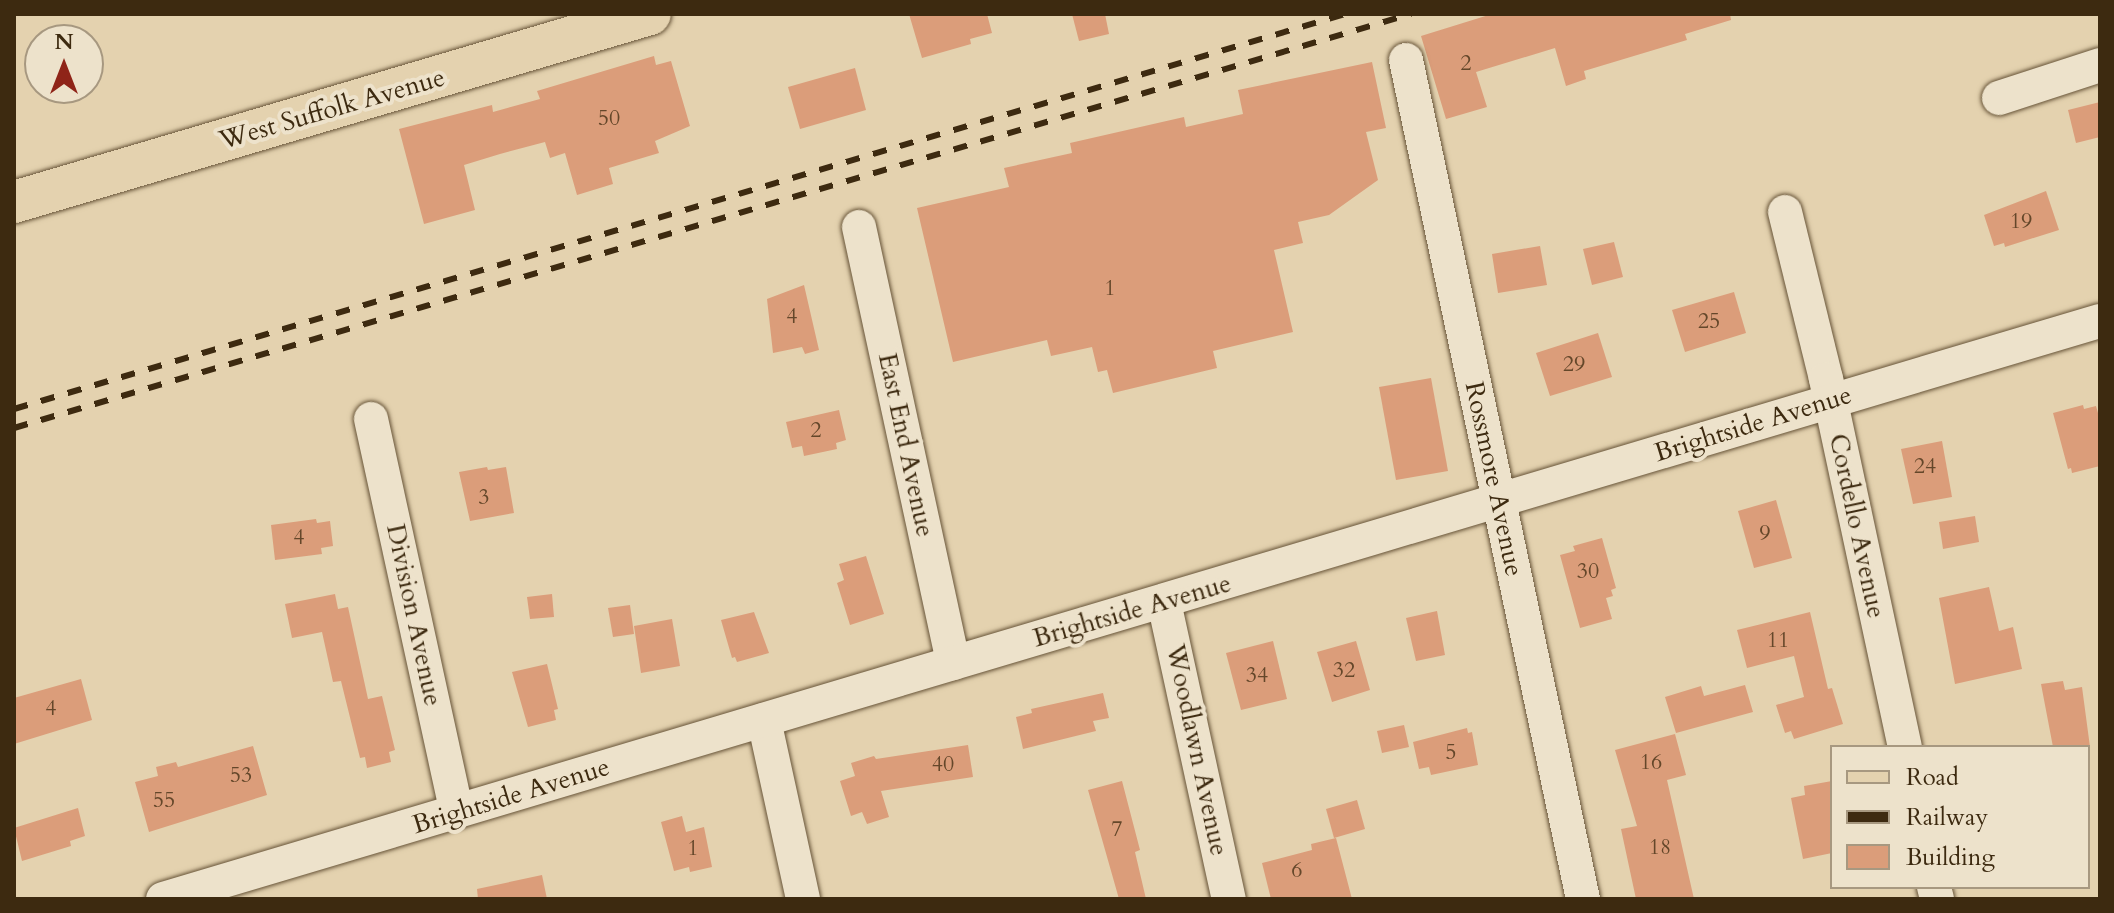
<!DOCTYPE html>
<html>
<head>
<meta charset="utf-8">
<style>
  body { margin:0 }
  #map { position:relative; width:2114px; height:913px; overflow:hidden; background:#e4d2af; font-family:Cardo,serif }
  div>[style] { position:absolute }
  .building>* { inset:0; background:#db9d7a }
  .roads { filter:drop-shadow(0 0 2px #675438) drop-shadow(0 0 2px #675438) }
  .minor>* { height:34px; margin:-17px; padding:0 17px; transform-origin:17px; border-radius:17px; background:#ede2cb }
  .major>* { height:42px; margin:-21px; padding:0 21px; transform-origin:21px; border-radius:21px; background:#e4d2af }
  .rail>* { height:6px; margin-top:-3px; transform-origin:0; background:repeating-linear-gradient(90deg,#3d2a10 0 14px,transparent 0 28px) }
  span { translate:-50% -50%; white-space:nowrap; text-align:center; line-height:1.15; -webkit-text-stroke:8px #ede2cb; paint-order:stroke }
  .number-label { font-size:22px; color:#64472a }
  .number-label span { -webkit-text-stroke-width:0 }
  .street-label { font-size:26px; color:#3d2a10 }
  .frame { position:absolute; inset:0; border:16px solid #3d2a10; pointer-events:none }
  .legend { position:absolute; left:1830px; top:745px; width:260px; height:144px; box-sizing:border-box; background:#ede2cb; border:2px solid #a79880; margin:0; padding:10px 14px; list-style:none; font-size:24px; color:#3d2a10 }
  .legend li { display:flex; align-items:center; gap:16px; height:40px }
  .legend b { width:40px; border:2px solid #a79880 }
  .north { position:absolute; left:24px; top:24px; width:80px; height:80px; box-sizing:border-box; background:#ede2cb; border:2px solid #a79880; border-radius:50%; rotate:0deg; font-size:22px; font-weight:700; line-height:32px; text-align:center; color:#3d2a10 }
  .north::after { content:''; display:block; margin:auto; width:28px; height:36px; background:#8f2418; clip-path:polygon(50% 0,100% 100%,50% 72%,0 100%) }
</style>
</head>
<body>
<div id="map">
  <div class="building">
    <div style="clip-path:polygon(909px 14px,987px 14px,992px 33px,970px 39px,971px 44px,922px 58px)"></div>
    <div style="clip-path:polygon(1072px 14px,1105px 14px,1109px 34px,1079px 41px)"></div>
    <div style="clip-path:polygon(1492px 14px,1730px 14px,1731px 20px,1685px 34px,1687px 40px,1584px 71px,1586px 79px,1566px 86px,1555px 48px,1476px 72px,1487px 107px,1446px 119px,1421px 36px)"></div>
    <div style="clip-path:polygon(654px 56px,656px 65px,671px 61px,690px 126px,655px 141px,659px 153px,609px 168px,613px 184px,577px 195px,565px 153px,550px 158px,545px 142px,500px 154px,464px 165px,475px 210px,424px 224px,399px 129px,492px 105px,493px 112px,540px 99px,537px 91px)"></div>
    <div style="clip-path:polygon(1372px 62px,1386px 128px,1366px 132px,1378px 180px,1329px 215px,1298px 222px,1303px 243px,1274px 250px,1293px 332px,1213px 351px,1217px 368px,1113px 393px,1107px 370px,1098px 372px,1092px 347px,1051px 356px,1047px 340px,953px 362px,917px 208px,1009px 187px,1004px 168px,1072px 153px,1070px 143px,1184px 117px,1186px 127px,1243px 114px,1238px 90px)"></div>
    <div style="clip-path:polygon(855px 68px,866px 110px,800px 129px,788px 87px)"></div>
    <div style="clip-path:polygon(2100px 102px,2100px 137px,2076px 143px,2068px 110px)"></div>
    <div style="clip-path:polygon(2046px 191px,2059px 230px,2005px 247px,2004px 243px,1994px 246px,1984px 215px)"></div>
    <div style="clip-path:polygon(1614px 242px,1623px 277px,1592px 285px,1583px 249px)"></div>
    <div style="clip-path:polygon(1540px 246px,1547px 285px,1498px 293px,1492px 254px)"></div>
    <div style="clip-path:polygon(804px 285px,819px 350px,805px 354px,802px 347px,773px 353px,767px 299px)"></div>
    <div style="clip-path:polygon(1734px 292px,1746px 333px,1685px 352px,1672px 310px)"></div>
    <div style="clip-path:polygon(1598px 333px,1612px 377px,1550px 396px,1536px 353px)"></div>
    <div style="clip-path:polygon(1431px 378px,1448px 471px,1396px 480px,1379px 387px)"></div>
    <div style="clip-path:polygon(2083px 405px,2084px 409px,2096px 406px,2100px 420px,2100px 466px,2072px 473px,2071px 468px,2068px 469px,2053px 413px)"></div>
    <div style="clip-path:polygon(839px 410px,846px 440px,836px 443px,837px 449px,804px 456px,802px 446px,792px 448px,786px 422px)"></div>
    <div style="clip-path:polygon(1942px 441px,1952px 497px,1913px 504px,1901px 449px)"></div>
    <div style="clip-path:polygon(487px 467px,488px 470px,506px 467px,514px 513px,470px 521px,459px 472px)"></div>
    <div style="clip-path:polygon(1776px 500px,1792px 558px,1754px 568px,1738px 511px)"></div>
    <div style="clip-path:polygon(1975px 516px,1979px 542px,1943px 549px,1939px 522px)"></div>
    <div style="clip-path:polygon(316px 519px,317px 523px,330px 521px,333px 546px,321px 548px,322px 554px,275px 560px,271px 525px)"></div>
    <div style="clip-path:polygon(1602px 538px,1616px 588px,1611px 590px,1613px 596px,1606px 598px,1612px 619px,1580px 628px,1560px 555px,1575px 551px,1573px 546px)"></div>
    <div style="clip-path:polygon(866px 556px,884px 614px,850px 625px,837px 583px,844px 580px,839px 564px)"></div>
    <div style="clip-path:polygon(1989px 587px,1999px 631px,2013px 627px,2022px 669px,1955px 684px,1939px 598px)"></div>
    <div style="clip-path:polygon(335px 594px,338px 609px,348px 607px,368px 699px,382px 696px,395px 750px,389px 752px,391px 762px,367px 768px,365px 757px,360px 758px,341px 681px,333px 682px,322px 632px,292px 638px,285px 604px)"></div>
    <div style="clip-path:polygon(552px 594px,554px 617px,530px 619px,527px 597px)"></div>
    <div style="clip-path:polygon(630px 605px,634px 634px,613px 637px,608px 608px)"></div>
    <div style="clip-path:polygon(1437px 611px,1445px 655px,1416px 661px,1406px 618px)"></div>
    <div style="clip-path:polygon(754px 612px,769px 653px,737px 662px,735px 657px,732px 658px,721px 620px)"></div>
    <div style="clip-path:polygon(1810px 612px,1828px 689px,1832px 688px,1843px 724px,1794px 739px,1791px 731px,1785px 733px,1776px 705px,1804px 697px,1794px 656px,1747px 668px,1737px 630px)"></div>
    <div style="clip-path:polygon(672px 619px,680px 666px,641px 673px,634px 626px)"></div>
    <div style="clip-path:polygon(1273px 641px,1287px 699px,1241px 710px,1226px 653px)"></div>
    <div style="clip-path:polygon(1356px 641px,1370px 690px,1332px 702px,1317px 652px)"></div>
    <div style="clip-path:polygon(547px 664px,558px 709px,554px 710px,556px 720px,528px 727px,512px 672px)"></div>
    <div style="clip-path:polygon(81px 679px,92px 720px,14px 744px,14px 698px)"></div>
    <div style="clip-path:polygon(2063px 681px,2065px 690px,2082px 687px,2090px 747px,2053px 747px,2041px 684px)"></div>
    <div style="clip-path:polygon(1745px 685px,1753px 712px,1676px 733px,1665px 697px,1701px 686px,1704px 696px)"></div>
    <div style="clip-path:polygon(1103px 693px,1109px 718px,1093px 721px,1096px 731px,1023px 749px,1016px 717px,1032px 713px,1031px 709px)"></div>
    <div style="clip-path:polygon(1404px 725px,1409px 747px,1382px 753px,1377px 731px)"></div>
    <div style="clip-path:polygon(1467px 728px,1468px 733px,1472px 732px,1478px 765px,1431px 775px,1429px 767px,1419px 769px,1413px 742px)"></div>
    <div style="clip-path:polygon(1675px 734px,1686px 775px,1667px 780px,1694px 899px,1636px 899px,1621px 829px,1637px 826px,1615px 750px)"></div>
    <div style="clip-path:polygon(968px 745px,973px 777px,881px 791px,889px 817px,867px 824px,862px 812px,851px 816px,840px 781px,855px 776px,851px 763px,874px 756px,876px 759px)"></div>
    <div style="clip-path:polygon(253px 746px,267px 795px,149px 832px,135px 782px,158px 776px,156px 767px,176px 762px,178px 767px)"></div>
    <div style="clip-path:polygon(1122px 781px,1140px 850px,1135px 852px,1146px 899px,1119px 899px,1088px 790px)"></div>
    <div style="clip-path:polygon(1832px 781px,1832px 853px,1803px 859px,1791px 798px,1805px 795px,1804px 786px)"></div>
    <div style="clip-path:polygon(1357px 800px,1365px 829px,1334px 838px,1326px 809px)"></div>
    <div style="clip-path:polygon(78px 808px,85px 836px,70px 841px,71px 846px,22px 861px,14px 828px)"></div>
    <div style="clip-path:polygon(682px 816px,686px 832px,704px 827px,712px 867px,690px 872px,689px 867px,674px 871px,661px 822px)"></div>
    <div style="clip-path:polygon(1336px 838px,1352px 899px,1271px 899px,1262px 863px,1312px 850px,1311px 844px)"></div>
    <div style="clip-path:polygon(542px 875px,547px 899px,478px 899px,477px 889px)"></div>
  </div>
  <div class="roads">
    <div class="minor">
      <div style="left:1406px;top:60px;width:857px;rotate:78.09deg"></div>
      <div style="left:1999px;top:98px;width:106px;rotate:-18.1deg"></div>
      <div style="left:1785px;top:212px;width:172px;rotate:76.2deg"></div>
      <div style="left:1826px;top:379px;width:376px;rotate:77.9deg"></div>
      <div style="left:859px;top:227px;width:446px;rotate:77.8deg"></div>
      <div style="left:371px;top:419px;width:402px;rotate:77.7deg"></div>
      <div style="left:1164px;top:602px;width:304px;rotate:77.7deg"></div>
      <div style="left:764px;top:720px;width:183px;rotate:77.7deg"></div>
      <div style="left:1934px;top:887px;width:12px;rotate:76deg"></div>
      <div style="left:163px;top:899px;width:2021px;rotate:-16.62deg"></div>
    </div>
    <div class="major">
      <div style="left:14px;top:202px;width:663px;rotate:-16.47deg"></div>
    </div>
  </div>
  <div class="rail">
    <div style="left:14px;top:409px;width:1388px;rotate:-16.53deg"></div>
    <div style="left:14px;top:428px;width:1457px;rotate:-16.51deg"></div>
  </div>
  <div class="number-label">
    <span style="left:1466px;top:64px">2</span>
    <span style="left:609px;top:119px">50</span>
    <span style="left:2021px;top:222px">19</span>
    <span style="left:1110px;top:289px">1</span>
    <span style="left:792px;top:317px">4</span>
    <span style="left:1709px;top:322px">25</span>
    <span style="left:1574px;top:365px">29</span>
    <span style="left:816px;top:431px">2</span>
    <span style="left:1925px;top:467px">24</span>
    <span style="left:484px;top:498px">3</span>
    <span style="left:1765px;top:534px">9</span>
    <span style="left:299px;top:538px">4</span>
    <span style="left:1588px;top:572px">30</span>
    <span style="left:1778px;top:641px">11</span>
    <span style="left:1344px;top:671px">32</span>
    <span style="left:1257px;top:676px">34</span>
    <span style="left:51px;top:709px">4</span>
    <span style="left:1451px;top:753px">5</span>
    <span style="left:1651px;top:763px">16</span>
    <span style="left:943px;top:765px">40</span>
    <span style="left:241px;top:776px">53</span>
    <span style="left:164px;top:801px">55</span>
    <span style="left:1117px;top:830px">7</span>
    <span style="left:1660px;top:848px">18</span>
    <span style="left:693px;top:849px">1</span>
    <span style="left:1297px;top:871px">6</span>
  </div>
  <div class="street-label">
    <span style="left:332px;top:109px;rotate:-16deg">West Suffolk Avenue</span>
    <span style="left:1753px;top:424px;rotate:-17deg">Brightside Avenue</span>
    <span style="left:906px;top:445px;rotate:78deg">East End Avenue</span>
    <span style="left:1494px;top:479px;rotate:78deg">Rossmore Avenue</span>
    <span style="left:1857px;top:526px;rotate:78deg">Cordello Avenue</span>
    <span style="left:1132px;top:611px;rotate:-16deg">Brightside Avenue</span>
    <span style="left:414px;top:615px;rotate:78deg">Division Avenue</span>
    <span style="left:1197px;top:750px;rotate:78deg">Woodlawn Avenue</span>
    <span style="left:511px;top:796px;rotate:-17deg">Brightside Avenue</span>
  </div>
  <div class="frame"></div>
  <ul class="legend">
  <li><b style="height:10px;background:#e4d2af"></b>Road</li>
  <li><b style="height:10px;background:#3d2a10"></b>Railway</li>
  <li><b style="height:22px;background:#db9d7a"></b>Building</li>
  </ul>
  <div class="north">N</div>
</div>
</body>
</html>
